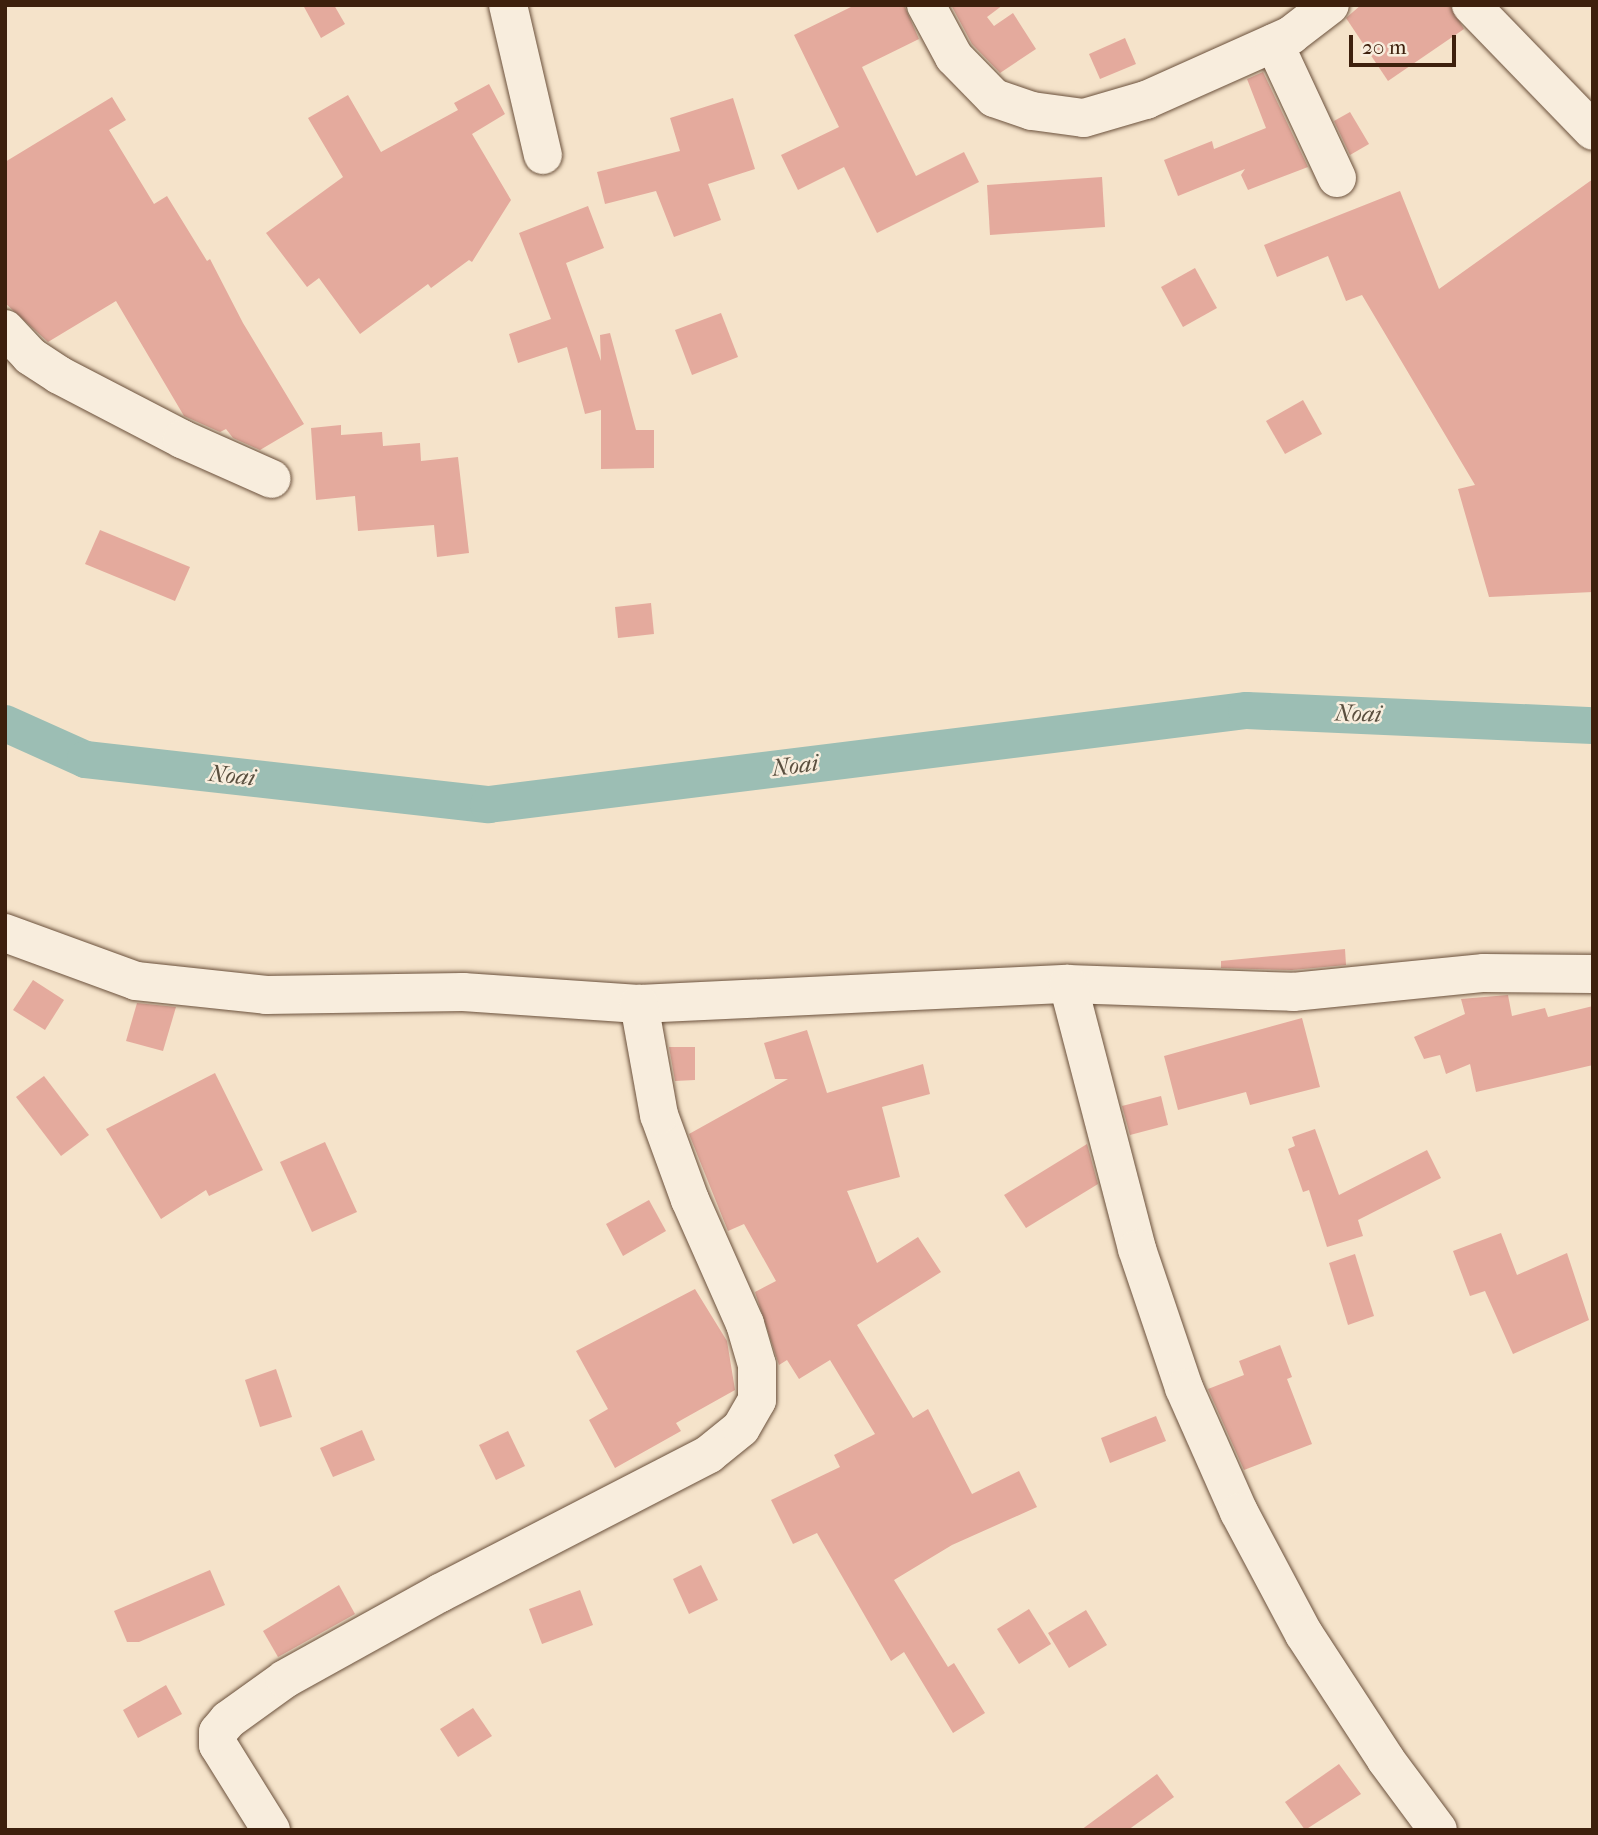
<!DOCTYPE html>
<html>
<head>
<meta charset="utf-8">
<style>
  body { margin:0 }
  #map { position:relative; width:1598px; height:1835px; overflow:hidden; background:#f5e3ca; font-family:"IM FELL French Canon",serif }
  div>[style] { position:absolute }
  .canal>* { height:37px; margin:-18.5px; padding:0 18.5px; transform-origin:18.5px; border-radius:18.5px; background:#9cbeb4 }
  .building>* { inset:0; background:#e4aa9d }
  .roads { filter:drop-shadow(0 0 2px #6b513c) drop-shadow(0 0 2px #6b513c) }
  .minor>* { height:38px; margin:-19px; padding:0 19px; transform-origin:19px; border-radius:19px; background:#f8eddd }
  span { translate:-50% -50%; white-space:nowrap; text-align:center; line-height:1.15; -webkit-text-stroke:5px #f8eddd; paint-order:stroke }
  .water-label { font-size:24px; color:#5a4f3f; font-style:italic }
  .frame { position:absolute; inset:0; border:7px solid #3d200d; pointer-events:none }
  .scale { position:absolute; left:1349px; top:35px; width:107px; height:32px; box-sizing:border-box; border:4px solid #3d200d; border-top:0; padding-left:9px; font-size:21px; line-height:24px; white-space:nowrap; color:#3d200d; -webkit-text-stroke:5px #f8eddd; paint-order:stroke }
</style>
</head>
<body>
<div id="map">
  <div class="canal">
    <div style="left:5px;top:723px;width:88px;rotate:24.2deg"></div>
    <div style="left:85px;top:759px;width:406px;rotate:6.4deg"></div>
    <div style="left:488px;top:804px;width:764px;rotate:-7.07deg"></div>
    <div style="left:1246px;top:710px;width:347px;rotate:2.5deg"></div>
  </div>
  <div class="building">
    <div style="clip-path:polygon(303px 5px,334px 5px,345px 24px,321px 38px)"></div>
    <div style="clip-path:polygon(855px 5px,904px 5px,919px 39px,862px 67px,916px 176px,964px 152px,979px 182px,877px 233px,844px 167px,798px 190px,781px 155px,839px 127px,794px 35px)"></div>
    <div style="clip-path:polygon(951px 5px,1003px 5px,987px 17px,994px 26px,1013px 13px,1036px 49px,1000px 73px,972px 44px)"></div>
    <div style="clip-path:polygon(1361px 5px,1450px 5px,1464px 29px,1388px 81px,1346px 18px)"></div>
    <div style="clip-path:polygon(1125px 38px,1136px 64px,1100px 79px,1089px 54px)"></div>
    <div style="clip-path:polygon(1263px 72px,1308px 167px,1248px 190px,1241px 175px,1245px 169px,1178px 196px,1164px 160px,1212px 141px,1214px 149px,1266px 128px,1247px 79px)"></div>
    <div style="clip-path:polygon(489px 84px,505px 114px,472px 134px,511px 200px,472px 262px,469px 260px,431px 288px,428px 284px,360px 334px,319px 278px,307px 287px,266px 233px,343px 177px,308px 118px,348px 95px,381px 152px,458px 110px,454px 103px)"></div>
    <div style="clip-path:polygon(112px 97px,126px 120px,109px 130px,154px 204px,167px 196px,207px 261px,210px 259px,243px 323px,304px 424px,260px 450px,233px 438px,226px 429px,220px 432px,184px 416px,116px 301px,48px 342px,5px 303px,5px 162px)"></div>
    <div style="clip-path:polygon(733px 98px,755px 169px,708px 184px,721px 220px,674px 237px,656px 191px,605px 204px,597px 172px,680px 151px,670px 118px)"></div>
    <div style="clip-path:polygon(1350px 112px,1369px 144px,1350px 155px,1334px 121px)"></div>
    <div style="clip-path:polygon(1102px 177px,1105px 227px,990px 235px,987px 185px)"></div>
    <div style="clip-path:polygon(1593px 179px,1593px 592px,1489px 597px,1458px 489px,1475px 485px,1362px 295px,1346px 301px,1328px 256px,1277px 277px,1264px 245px,1400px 191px,1439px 289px)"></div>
    <div style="clip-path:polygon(588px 206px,604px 248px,566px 263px,601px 361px,600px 335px,610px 333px,636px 430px,654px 430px,654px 468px,601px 469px,601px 410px,585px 414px,567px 347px,518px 363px,509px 334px,551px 319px,519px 233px)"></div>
    <div style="clip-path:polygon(1195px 268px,1217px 308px,1183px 327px,1161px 287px)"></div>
    <div style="clip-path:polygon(721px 313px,738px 357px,692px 375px,675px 330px)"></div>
    <div style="clip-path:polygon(1303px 400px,1322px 434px,1285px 454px,1266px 421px)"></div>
    <div style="clip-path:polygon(341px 425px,341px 435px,382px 432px,383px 446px,420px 443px,421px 461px,458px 457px,469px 553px,437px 557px,434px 525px,358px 531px,355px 496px,316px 500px,311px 428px)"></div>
    <div style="clip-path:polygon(100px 530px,190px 567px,175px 601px,85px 564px)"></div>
    <div style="clip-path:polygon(651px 603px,654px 634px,618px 638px,615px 607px)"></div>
    <div style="clip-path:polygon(1345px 949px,1346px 965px,1292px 970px,1221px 968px,1221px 961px)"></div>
    <div style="clip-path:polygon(33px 980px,64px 1000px,45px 1030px,13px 1010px)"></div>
    <div style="clip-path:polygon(1508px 995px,1512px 1016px,1545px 1008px,1548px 1017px,1593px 1006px,1593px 1065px,1476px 1092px,1470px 1064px,1446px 1074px,1440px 1055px,1424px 1059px,1414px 1037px,1465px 1014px,1461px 999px)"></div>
    <div style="clip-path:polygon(137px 1003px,176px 1007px,163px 1051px,126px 1041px)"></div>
    <div style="clip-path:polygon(1302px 1018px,1320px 1087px,1250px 1105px,1246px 1092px,1178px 1110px,1164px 1056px)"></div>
    <div style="clip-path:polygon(807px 1030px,827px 1093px,923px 1064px,930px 1094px,882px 1107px,900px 1177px,847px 1191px,877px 1263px,918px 1237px,941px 1272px,857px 1325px,913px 1418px,928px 1409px,972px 1494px,1019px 1471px,1037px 1507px,952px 1545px,894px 1580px,948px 1667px,954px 1663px,985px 1713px,953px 1733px,904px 1652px,891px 1661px,817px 1533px,793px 1544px,771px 1500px,840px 1467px,834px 1455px,875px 1434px,830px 1360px,799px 1379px,787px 1360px,779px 1365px,755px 1292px,776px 1281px,744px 1224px,728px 1231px,689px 1134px,788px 1079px,775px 1079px,764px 1043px)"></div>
    <div style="clip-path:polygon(669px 1047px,695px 1047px,695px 1080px,675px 1081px)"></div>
    <div style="clip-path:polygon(215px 1073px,263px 1170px,209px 1196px,206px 1190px,161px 1219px,106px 1129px)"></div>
    <div style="clip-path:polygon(44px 1076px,89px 1135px,61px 1156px,16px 1097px)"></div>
    <div style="clip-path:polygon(1161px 1096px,1168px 1125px,1130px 1135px,1122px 1106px)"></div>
    <div style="clip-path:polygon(1315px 1129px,1339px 1195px,1427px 1150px,1441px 1178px,1358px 1220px,1363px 1236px,1327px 1247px,1309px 1190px,1303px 1192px,1288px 1149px,1295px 1146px,1292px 1137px)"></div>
    <div style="clip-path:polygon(325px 1142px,357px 1212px,312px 1232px,280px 1162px)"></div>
    <div style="clip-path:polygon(1087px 1144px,1098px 1184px,1026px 1228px,1004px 1195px)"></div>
    <div style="clip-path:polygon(649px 1200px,666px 1231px,623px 1256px,606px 1224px)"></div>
    <div style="clip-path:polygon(1501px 1233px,1517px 1275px,1567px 1253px,1589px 1320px,1513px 1354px,1485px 1291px,1470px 1296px,1453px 1251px)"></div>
    <div style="clip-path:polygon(1355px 1254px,1374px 1316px,1348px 1325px,1329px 1263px)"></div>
    <div style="clip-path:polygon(695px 1289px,727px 1341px,735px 1390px,676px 1423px,681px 1431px,615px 1468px,589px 1420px,608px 1409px,576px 1351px)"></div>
    <div style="clip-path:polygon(1280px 1345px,1292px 1377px,1287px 1379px,1312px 1444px,1244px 1470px,1208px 1389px,1244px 1375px,1239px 1361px)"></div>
    <div style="clip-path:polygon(276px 1369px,292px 1417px,260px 1427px,245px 1380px)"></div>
    <div style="clip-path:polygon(1156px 1416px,1166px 1441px,1110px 1463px,1101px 1438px)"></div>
    <div style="clip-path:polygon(362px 1430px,375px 1460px,333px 1477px,320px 1448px)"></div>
    <div style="clip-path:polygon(508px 1431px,525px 1466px,496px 1480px,479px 1445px)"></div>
    <div style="clip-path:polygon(701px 1565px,718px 1600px,689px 1614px,673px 1579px)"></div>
    <div style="clip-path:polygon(210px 1570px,225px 1605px,139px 1642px,127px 1642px,114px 1611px)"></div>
    <div style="clip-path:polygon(339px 1585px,355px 1614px,278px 1657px,263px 1631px)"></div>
    <div style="clip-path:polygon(580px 1590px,593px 1625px,542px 1644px,529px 1609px)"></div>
    <div style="clip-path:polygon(1029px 1609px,1051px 1644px,1019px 1664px,997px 1629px)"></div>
    <div style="clip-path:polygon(1086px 1610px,1107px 1645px,1069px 1668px,1048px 1633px)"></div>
    <div style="clip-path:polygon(166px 1685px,182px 1714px,138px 1738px,123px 1710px)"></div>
    <div style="clip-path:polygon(473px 1708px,492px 1736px,458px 1757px,440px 1729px)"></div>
    <div style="clip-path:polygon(1339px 1764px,1361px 1794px,1305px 1830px,1285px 1802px)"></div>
    <div style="clip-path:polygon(1157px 1774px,1174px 1797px,1128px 1830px,1081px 1830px)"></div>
  </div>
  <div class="roads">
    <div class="minor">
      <div style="left:508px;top:5px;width:154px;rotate:76.9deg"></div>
      <div style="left:926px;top:5px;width:59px;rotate:61.7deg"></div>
      <div style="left:954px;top:57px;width:57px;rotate:45.7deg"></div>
      <div style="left:994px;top:98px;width:40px;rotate:18.9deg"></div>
      <div style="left:1032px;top:111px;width:52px;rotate:7.7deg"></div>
      <div style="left:1084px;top:118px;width:65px;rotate:-16.2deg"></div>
      <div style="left:1146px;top:100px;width:159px;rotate:-24.1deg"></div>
      <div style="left:1291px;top:35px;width:49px;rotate:-37.6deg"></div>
      <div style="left:1471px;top:5px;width:175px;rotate:45.9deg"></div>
      <div style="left:1274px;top:43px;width:149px;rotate:65deg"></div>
      <div style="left:5px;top:329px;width:37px;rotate:47deg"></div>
      <div style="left:30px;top:356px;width:35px;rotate:33deg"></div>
      <div style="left:59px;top:375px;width:139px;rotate:27.5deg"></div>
      <div style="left:182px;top:439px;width:98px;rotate:24deg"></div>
      <div style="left:5px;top:933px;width:140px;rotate:20.1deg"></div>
      <div style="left:136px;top:981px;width:131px;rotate:6.1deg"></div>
      <div style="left:266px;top:995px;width:197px;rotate:-0.9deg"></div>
      <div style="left:463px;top:992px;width:176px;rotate:3.9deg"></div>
      <div style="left:639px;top:1004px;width:429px;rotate:-2.7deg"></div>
      <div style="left:1068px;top:984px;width:225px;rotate:2deg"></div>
      <div style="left:1293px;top:992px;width:192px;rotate:-5.7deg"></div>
      <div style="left:1484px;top:973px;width:109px;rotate:0.5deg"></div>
      <div style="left:1068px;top:984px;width:274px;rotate:75.4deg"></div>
      <div style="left:1137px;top:1249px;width:147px;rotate:71.3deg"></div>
      <div style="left:1184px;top:1388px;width:136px;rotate:66.1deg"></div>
      <div style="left:1239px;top:1512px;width:138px;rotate:62deg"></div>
      <div style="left:1304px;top:1634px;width:150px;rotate:56.9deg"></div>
      <div style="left:1386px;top:1760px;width:87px;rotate:53.4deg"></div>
      <div style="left:271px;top:1830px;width:100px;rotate:-121.9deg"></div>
      <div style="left:218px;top:1745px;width:13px;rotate:-90deg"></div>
      <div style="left:218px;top:1732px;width:16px;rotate:-50deg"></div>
      <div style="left:228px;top:1720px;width:70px;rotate:-35.7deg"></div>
      <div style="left:285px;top:1679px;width:177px;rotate:-29deg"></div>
      <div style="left:440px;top:1593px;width:303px;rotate:-27.3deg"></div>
      <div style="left:709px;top:1454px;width:41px;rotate:-39.1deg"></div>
      <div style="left:741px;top:1428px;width:32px;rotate:-60deg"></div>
      <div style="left:757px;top:1400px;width:35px;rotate:-90deg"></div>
      <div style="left:757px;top:1365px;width:43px;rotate:-106.3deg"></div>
      <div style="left:745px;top:1324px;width:136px;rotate:-113.9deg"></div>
      <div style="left:690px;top:1200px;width:90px;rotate:-110deg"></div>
      <div style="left:659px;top:1115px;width:113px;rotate:-100.2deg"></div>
    </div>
  </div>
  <div class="water-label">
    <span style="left:1358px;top:714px;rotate:2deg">Noai</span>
    <span style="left:795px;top:766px;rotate:-7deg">Noai</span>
    <span style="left:232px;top:776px;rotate:6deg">Noai</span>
  </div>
  <div class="frame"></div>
  <div class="scale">20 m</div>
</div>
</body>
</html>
